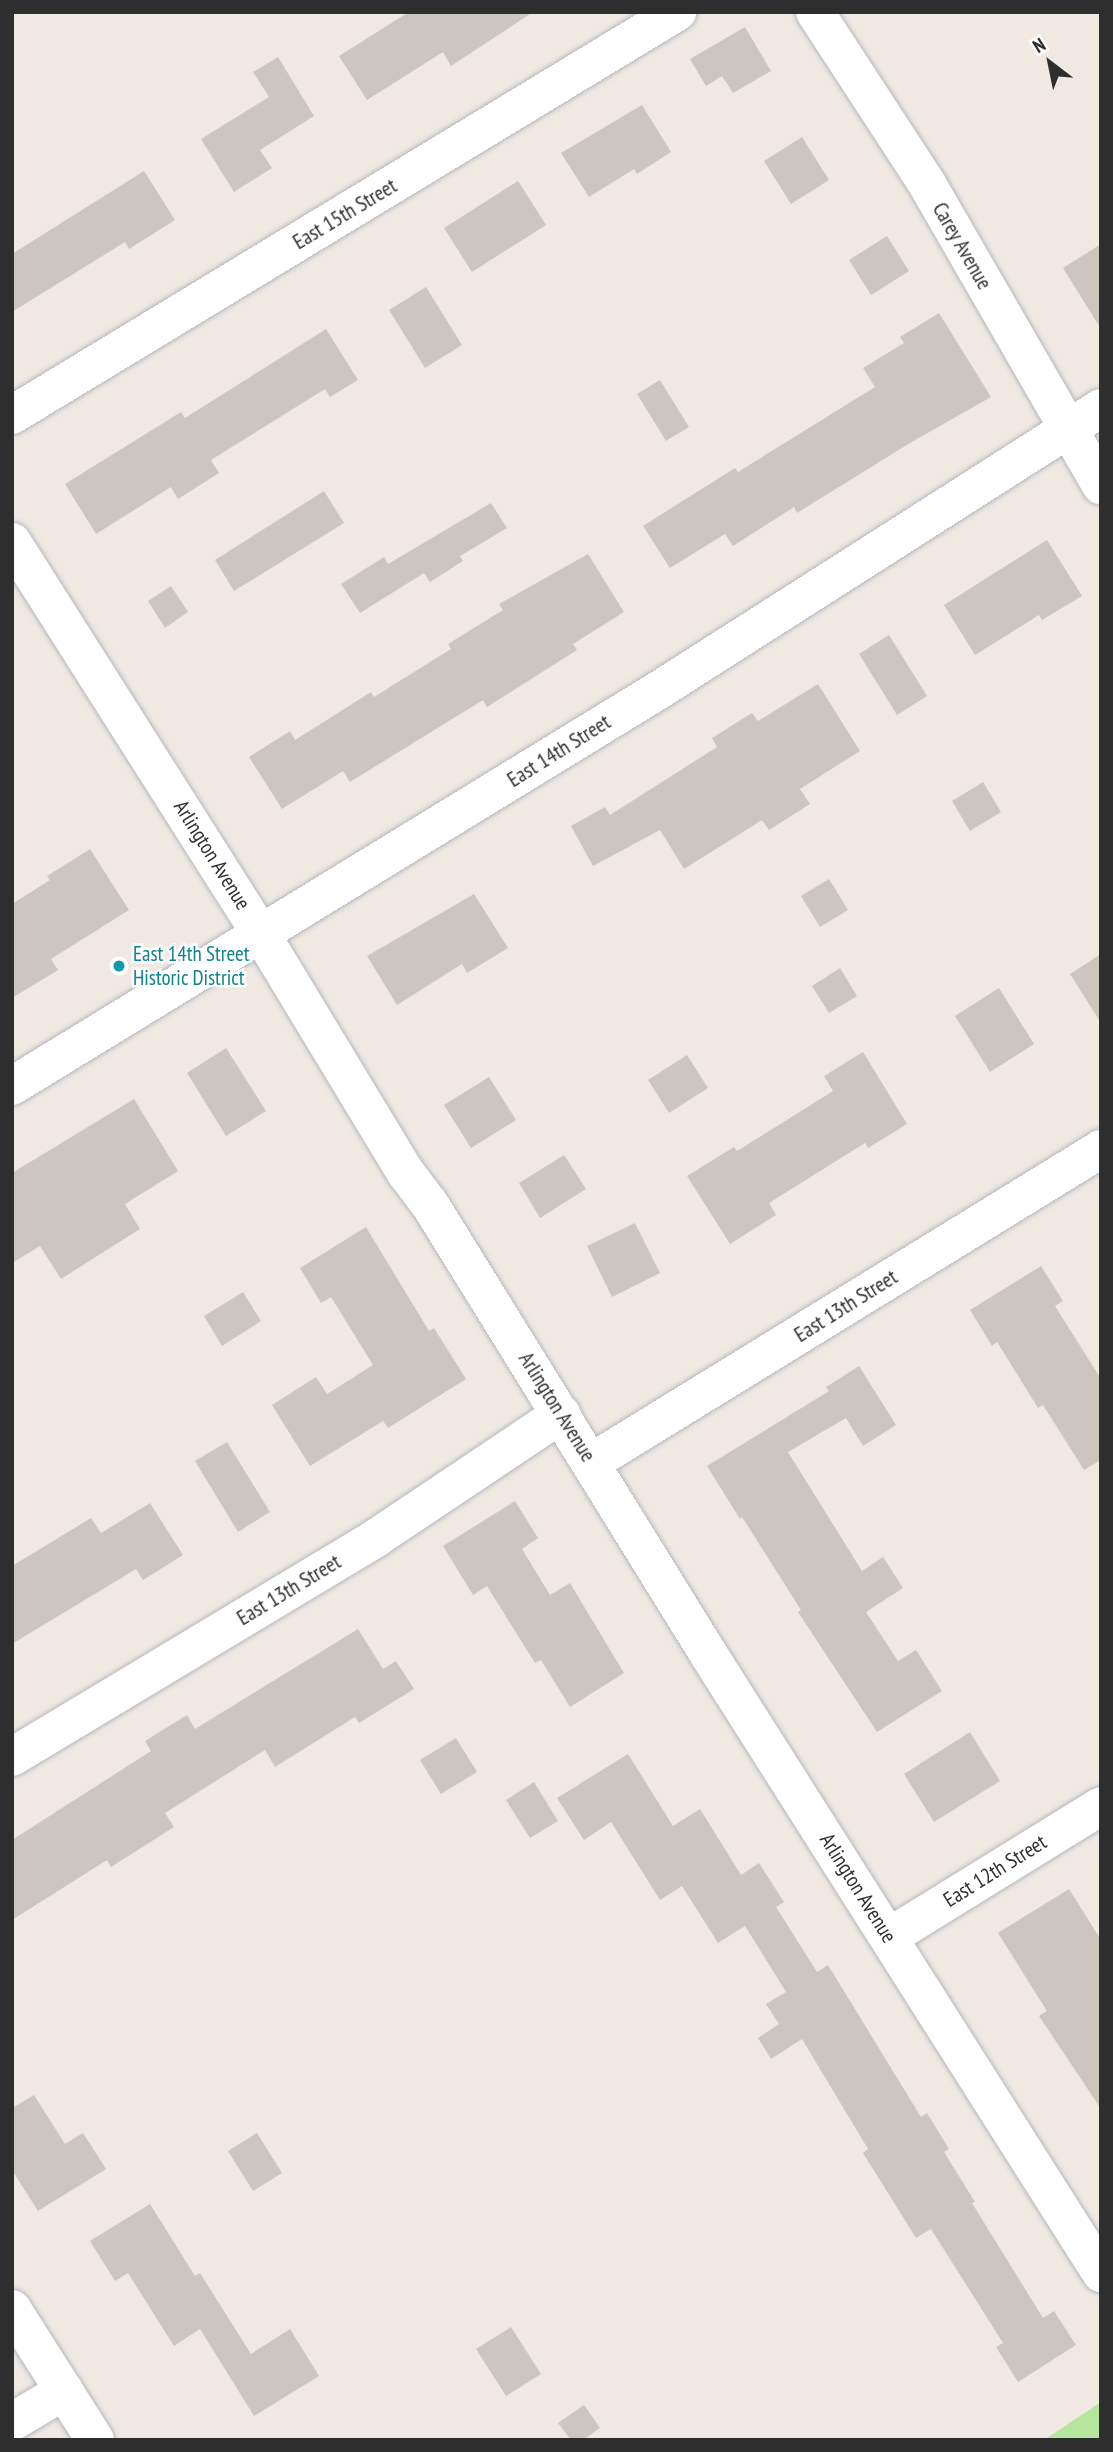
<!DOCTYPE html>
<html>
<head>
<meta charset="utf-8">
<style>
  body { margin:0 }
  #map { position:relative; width:1113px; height:2452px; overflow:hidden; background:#efe9e1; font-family:"PT Sans Narrow",sans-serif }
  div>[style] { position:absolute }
  .green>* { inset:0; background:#b6e59e }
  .building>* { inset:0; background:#cbc7bf }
  .roads { filter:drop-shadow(0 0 2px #b4b7c1) drop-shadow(0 0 2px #b4b7c1) }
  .minor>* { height:38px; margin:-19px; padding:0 19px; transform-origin:19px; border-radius:19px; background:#fff }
  .dots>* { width:19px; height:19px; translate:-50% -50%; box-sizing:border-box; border:4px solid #fff; border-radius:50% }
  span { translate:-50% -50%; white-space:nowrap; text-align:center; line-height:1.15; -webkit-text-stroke:5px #fff; paint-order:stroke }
  .street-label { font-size:21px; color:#2e2e2e }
  .culture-label { font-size:21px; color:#0d838f }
  .left { translate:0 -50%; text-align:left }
  .frame { position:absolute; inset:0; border:14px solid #2e2e2e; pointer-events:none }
  .north { position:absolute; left:1015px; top:28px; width:70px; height:70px; -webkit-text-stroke:5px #fff; paint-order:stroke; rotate:328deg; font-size:19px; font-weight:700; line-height:28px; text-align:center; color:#2e2e2e }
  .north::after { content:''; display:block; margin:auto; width:24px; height:32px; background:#2e2e2e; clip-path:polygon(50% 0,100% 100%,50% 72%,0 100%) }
</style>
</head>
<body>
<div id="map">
  <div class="green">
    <div style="clip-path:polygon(1101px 2402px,1101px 2440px,1044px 2440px)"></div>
  </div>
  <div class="building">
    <div style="clip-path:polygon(409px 12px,533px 12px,451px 66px,443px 52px,367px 100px,339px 56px)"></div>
    <div style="clip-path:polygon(745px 27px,771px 71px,733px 93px,722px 76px,706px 86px,690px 59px)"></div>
    <div style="clip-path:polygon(278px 57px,314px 116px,260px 150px,272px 168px,234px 192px,201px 139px,269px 97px,253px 72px)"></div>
    <div style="clip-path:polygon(642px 105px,671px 152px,637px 174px,634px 169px,589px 197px,561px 153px)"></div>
    <div style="clip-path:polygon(802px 137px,829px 180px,791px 204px,764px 161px)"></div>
    <div style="clip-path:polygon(144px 171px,175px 220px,129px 249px,125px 242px,12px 312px,12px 254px)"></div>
    <div style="clip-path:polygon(518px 181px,546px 225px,472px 272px,444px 228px)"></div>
    <div style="clip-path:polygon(887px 236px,909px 271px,871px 295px,849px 260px)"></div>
    <div style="clip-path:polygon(1101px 244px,1101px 329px,1063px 268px)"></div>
    <div style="clip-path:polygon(426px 287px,462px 345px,425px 368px,389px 310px)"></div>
    <div style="clip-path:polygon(939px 313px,991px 397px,910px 443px,797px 513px,794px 507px,733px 546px,725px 534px,670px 568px,643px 526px,735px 468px,738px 472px,875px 387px,863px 368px,904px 343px,900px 337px)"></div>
    <div style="clip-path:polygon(326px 329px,358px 380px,330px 397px,325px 389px,211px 460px,219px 473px,178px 499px,171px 487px,96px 534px,65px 484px,181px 412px,185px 418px)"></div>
    <div style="clip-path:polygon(660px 380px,689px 427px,666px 441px,637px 394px)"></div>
    <div style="clip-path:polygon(324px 491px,344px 523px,234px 591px,215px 560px)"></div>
    <div style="clip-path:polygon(491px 503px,507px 528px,460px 556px,463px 561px,430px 582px,424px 573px,360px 613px,341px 584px,384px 557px,388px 564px)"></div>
    <div style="clip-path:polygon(1047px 540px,1082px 596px,1042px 620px,1039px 615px,975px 655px,944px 605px)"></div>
    <div style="clip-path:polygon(588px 554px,624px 612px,573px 644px,577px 650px,487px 707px,483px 700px,350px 782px,343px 771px,282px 809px,249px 757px,290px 731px,295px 740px,371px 692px,374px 697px,451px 649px,448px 644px,503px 610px,499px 604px)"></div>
    <div style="clip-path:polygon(171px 586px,188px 612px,165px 628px,148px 601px)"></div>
    <div style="clip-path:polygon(889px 635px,927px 696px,897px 715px,859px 654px)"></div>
    <div style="clip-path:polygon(818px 684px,860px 751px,800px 789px,810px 804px,769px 830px,762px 820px,684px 869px,660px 830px,593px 866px,571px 826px,605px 807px,610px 815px,717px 747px,712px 738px,752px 713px,758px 721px)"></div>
    <div style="clip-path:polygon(983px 782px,1001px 812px,970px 831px,952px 801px)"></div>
    <div style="clip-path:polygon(90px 849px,129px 910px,51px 959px,58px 970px,12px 998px,12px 904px,50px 880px,47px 876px)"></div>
    <div style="clip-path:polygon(829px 879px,848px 910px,820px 927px,801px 896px)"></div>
    <div style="clip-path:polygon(474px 894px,508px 948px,467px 973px,462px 964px,397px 1005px,367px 956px)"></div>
    <div style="clip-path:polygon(1101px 954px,1101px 1023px,1070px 974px)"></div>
    <div style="clip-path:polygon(840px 968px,857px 996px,829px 1013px,812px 986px)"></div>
    <div style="clip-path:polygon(999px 988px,1034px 1044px,990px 1072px,955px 1016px)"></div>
    <div style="clip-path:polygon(226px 1048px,266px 1111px,226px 1136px,187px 1073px)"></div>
    <div style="clip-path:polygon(863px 1052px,907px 1124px,868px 1148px,865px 1143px,769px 1203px,776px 1215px,730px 1244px,687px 1176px,734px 1147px,737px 1151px,833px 1091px,824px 1076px)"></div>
    <div style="clip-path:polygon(687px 1055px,708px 1088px,669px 1113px,648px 1080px)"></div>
    <div style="clip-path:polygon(489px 1077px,516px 1120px,471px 1148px,444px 1105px)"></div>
    <div style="clip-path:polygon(134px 1099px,178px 1171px,125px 1204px,140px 1229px,61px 1279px,40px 1246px,12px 1263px,12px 1173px)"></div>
    <div style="clip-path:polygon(564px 1155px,586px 1189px,540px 1218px,519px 1183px)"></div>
    <div style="clip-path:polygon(635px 1223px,660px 1273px,612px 1297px,587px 1246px)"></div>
    <div style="clip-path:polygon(366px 1227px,429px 1331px,434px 1328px,466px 1379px,388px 1428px,383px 1421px,310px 1466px,272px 1405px,316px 1377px,327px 1394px,373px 1365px,331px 1297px,321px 1303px,300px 1268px)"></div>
    <div style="clip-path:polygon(1041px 1266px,1063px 1301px,1055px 1306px,1101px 1379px,1101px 1460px,1084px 1470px,1043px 1405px,1038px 1408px,997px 1342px,992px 1346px,970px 1310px)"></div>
    <div style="clip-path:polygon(243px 1292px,261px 1321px,222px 1346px,204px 1316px)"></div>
    <div style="clip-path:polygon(859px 1366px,896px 1425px,863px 1446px,846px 1418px,788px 1452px,862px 1571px,883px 1557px,903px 1588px,866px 1612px,898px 1661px,916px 1650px,942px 1691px,877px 1732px,798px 1612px,801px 1610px,742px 1517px,740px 1519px,707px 1466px,829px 1391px,826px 1387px)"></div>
    <div style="clip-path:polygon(227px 1442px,270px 1512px,238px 1532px,195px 1461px)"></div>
    <div style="clip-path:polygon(515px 1501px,538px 1538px,522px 1549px,550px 1595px,570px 1583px,624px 1673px,570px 1707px,541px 1660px,535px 1663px,487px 1586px,473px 1595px,443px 1546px)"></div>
    <div style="clip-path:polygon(150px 1503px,183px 1555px,143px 1580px,136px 1569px,12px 1644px,12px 1566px,91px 1518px,101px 1533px)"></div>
    <div style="clip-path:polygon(358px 1629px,383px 1669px,396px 1661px,414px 1689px,359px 1723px,355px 1717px,275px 1767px,265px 1750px,165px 1813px,174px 1827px,111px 1867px,107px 1860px,12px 1920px,12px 1840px,151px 1751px,145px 1741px,187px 1715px,195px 1729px)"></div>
    <div style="clip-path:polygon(970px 1732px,1000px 1781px,934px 1822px,904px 1774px)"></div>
    <div style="clip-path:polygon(456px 1738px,477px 1772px,441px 1794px,420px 1760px)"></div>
    <div style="clip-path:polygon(628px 1754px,673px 1826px,700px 1809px,741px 1875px,759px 1863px,784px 1902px,776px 1907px,817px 1972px,828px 1965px,921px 2117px,927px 2113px,949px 2149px,944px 2152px,975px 2202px,972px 2203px,1043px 2318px,1054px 2311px,1076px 2345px,1018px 2382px,996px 2347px,1003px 2343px,931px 2229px,916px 2238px,863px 2153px,868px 2149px,802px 2039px,771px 2059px,758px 2038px,779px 2024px,766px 2004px,786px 1992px,745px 1926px,718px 1943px,682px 1886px,660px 1900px,611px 1822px,584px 1840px,557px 1798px)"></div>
    <div style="clip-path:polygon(534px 1782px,558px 1821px,530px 1838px,506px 1800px)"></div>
    <div style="clip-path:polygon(1069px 1889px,1101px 1940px,1101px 2109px,1039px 2016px,1047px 2011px,998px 1933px)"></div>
    <div style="clip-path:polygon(34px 2095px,65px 2144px,83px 2133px,106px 2169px,38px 2211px,12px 2170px,12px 2108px)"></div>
    <div style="clip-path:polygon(257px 2133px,282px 2173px,253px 2191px,228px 2151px)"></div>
    <div style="clip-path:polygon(150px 2204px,195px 2276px,200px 2273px,251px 2354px,290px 2329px,319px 2376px,254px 2416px,200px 2329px,174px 2346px,128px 2273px,115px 2281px,90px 2241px)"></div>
    <div style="clip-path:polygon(511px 2327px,541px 2374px,506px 2396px,476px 2349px)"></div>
    <div style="clip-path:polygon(584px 2405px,600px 2428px,583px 2440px,571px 2440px,558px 2423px)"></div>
  </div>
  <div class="roads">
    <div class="minor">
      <div style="left:815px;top:12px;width:205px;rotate:56.9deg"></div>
      <div style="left:927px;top:184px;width:348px;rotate:60deg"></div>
      <div style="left:12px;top:415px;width:778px;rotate:-31.22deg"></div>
      <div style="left:12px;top:542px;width:464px;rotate:57.6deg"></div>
      <div style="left:261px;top:934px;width:280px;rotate:58.8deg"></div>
      <div style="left:406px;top:1173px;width:38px;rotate:53deg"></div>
      <div style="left:429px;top:1203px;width:532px;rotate:58.22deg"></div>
      <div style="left:709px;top:1655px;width:732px;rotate:57.61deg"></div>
      <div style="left:12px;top:1086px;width:759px;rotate:-31.47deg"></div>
      <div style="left:659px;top:690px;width:524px;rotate:-32.54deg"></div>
      <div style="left:592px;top:1462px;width:598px;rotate:-31.59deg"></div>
      <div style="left:12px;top:1757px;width:425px;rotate:-31deg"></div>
      <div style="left:376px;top:1538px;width:223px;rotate:-33.8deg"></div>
      <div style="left:889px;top:1937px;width:249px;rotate:-31.7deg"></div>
      <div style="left:12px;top:2309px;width:155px;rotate:57.6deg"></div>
      <div style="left:12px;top:2422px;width:61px;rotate:-30.8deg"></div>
    </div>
  </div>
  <div class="dots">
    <div style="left:119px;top:966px;background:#0f9aa8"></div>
  </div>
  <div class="street-label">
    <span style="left:345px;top:214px;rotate:-31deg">East 15th Street</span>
    <span style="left:962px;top:246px;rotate:60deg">Carey Avenue</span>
    <span style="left:559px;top:751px;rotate:-32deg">East 14th Street</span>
    <span style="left:212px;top:855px;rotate:58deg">Arlington Avenue</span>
    <span style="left:846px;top:1306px;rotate:-32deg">East 13th Street</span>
    <span style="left:557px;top:1407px;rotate:58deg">Arlington Avenue</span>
    <span style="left:289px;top:1590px;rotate:-31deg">East 13th Street</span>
    <span style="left:995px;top:1871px;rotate:-32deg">East 12th Street</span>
    <span style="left:858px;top:1888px;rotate:58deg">Arlington Avenue</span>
  </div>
  <div class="culture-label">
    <span class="left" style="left:133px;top:966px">East 14th Street<br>Historic District</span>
  </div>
  <div class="frame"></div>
  <div class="north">N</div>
</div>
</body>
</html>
